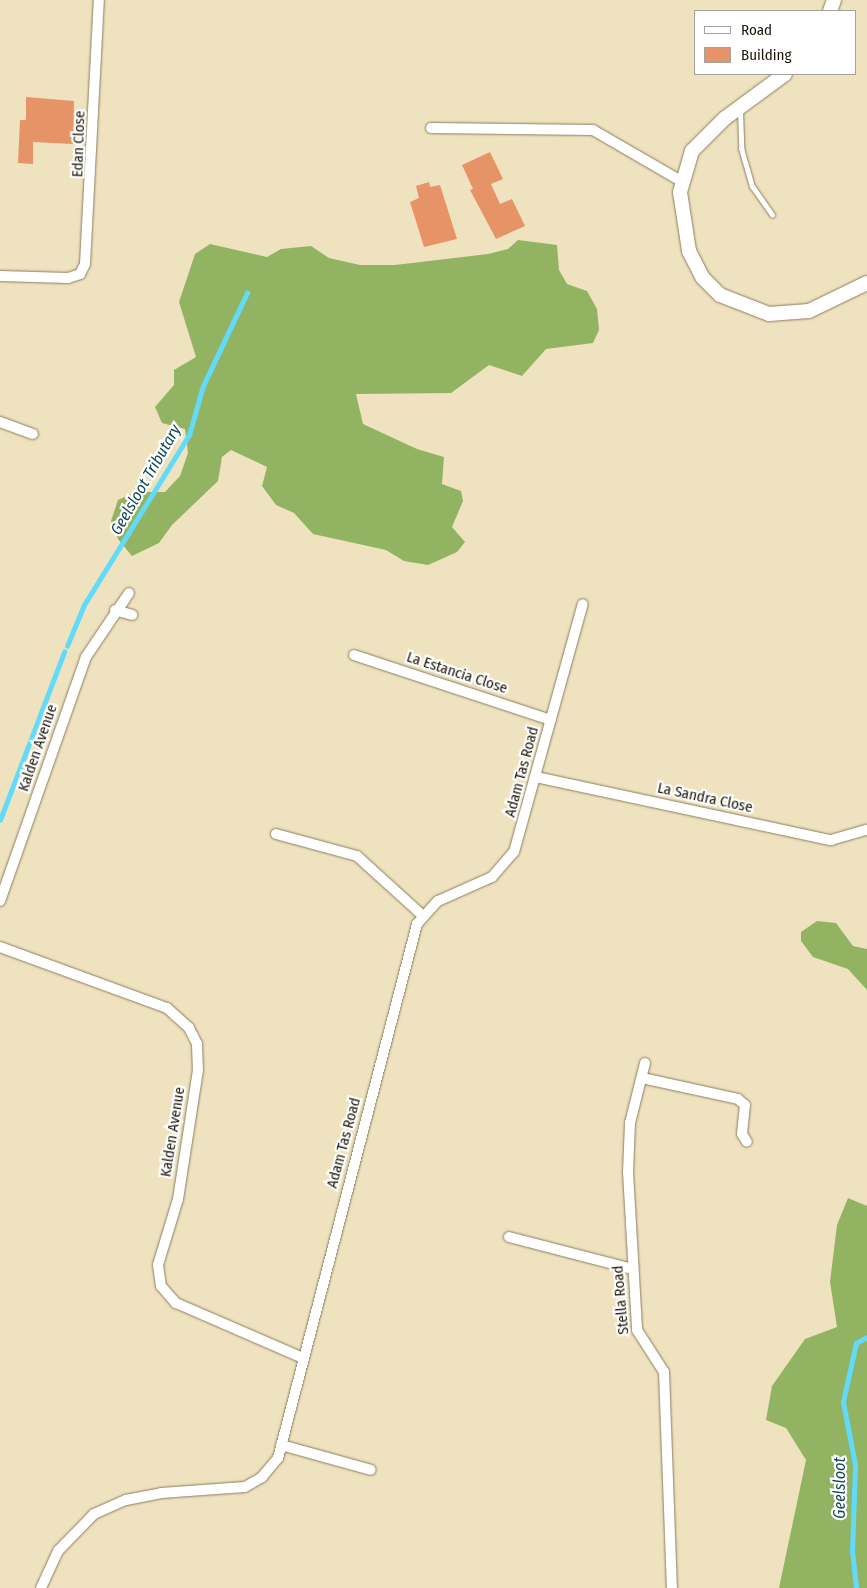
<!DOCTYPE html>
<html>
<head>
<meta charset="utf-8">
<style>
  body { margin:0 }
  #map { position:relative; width:867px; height:1588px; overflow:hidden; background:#efe2bf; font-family:"Fira Sans Condensed",sans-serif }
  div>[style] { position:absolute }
  .forest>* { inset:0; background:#92b462 }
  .stream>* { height:4.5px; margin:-2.25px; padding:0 2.25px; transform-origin:2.25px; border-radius:2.25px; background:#62dbfb }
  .building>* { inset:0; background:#e69467 }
  .roads { filter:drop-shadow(0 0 1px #897e5e) drop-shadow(0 0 1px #897e5e) }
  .service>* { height:5px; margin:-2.5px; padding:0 2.5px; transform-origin:2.5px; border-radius:2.5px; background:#fff }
  .minor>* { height:10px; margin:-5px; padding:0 5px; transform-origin:5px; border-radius:5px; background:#fff }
  .tertiary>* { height:14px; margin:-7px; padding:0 7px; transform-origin:7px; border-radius:7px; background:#fff }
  span { translate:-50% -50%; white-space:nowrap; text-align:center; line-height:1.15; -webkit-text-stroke:4.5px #fff; paint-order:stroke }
  .street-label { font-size:15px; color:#1b1609 }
  .water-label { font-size:16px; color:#114754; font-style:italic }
  .legend { position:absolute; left:694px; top:10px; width:162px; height:65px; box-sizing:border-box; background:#fff; border:1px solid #a4a29d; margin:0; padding:6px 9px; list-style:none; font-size:15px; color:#1b1609 }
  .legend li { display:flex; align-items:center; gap:10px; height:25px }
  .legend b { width:25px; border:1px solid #a4a29d }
</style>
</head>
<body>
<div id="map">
  <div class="forest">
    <div style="clip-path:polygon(518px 240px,557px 245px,559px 270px,567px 284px,587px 291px,597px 309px,599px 330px,593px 343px,546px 349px,522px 376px,489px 365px,451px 393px,356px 394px,363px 424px,417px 449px,444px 457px,442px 484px,461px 491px,463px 501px,452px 527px,465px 542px,457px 552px,428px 565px,404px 561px,386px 550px,313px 534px,294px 513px,276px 505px,262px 486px,267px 467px,231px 450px,222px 457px,218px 481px,172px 525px,159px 543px,132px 556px,118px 539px,111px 521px,118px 500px,136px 492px,165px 492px,180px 476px,188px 453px,185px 429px,162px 423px,155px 407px,174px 385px,174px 370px,196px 357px,179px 302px,195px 254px,210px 244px,267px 257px,281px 249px,311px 246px,329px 258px,360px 265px,395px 265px,488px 254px,508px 249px)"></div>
    <div style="clip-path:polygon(817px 921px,836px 923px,853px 946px,867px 949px,867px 990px,848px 969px,813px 957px,801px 941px,801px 932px)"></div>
    <div style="clip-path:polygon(848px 1198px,867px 1206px,867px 1588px,779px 1588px,806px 1460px,786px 1428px,766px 1420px,772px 1386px,805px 1339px,837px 1327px,830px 1282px,837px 1225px)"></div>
  </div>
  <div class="stream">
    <div style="left:67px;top:646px;width:44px;rotate:-67.5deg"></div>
    <div style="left:84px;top:605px;width:200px;rotate:-58.3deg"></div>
    <div style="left:189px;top:435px;width:51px;rotate:-74.1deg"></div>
    <div style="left:203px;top:386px;width:103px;rotate:-64.7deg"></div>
    <div style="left:0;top:820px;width:180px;rotate:-69.1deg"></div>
    <div style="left:856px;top:1588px;width:36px;rotate:-96deg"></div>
    <div style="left:852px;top:1552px;width:87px;rotate:-88deg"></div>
    <div style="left:855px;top:1465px;width:64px;rotate:-100.8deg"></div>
    <div style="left:843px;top:1402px;width:60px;rotate:-77.6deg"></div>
    <div style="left:856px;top:1343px;width:13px;rotate:-29deg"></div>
  </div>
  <div class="building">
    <div style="clip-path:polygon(26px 97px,74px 101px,73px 144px,33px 142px,33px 164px,18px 163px,20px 120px,26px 120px)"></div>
    <div style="clip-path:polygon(490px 152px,503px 179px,491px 184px,500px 204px,512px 199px,525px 226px,496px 239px,470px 190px,473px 189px,462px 165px)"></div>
    <div style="clip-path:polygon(429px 182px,430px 187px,440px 185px,457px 239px,424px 247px,410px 202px,419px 198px,416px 186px)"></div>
  </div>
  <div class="roads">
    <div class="service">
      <div style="left:740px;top:110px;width:38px;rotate:88deg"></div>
      <div style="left:741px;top:148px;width:40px;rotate:74deg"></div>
      <div style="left:752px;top:186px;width:35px;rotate:55deg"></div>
    </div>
    <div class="minor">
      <div style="left:431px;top:128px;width:162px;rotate:0.7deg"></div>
      <div style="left:593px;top:130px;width:102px;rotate:30.1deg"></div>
      <div style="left:0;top:276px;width:68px;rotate:1.7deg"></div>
      <div style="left:68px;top:278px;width:13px;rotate:-18deg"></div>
      <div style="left:80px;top:274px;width:11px;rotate:-63deg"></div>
      <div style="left:85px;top:264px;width:264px;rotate:-87deg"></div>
      <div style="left:0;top:422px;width:35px;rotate:20deg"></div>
      <div style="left:115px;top:610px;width:18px;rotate:16deg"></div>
      <div style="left:354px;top:655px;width:207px;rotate:18.3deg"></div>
      <div style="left:536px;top:777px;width:302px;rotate:12.1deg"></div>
      <div style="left:831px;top:840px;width:37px;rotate:-16deg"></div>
      <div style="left:276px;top:834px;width:84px;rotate:15.2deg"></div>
      <div style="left:357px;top:856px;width:88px;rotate:42.2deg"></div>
      <div style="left:0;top:901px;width:259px;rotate:-70.6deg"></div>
      <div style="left:86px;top:657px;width:77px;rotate:-56.1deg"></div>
      <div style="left:0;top:947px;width:178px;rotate:20.1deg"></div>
      <div style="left:167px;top:1008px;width:30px;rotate:42deg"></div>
      <div style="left:189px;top:1028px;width:18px;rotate:63deg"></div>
      <div style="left:197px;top:1044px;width:26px;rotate:88deg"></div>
      <div style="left:198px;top:1070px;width:131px;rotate:98.8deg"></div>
      <div style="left:178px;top:1199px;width:69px;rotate:106.9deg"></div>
      <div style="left:158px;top:1265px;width:21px;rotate:82deg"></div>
      <div style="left:161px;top:1286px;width:23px;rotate:49deg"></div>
      <div style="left:176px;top:1303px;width:138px;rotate:23.4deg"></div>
      <div style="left:645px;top:1063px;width:62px;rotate:104deg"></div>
      <div style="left:630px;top:1123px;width:49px;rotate:92.3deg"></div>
      <div style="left:628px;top:1172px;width:158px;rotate:86.7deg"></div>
      <div style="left:637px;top:1330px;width:50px;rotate:57.3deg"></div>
      <div style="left:664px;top:1372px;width:216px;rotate:87.9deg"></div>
      <div style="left:642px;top:1078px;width:98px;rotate:12.3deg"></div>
      <div style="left:738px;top:1099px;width:9px;rotate:41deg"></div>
      <div style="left:745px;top:1105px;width:29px;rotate:96deg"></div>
      <div style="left:742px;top:1134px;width:9px;rotate:58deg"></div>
      <div style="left:509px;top:1237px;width:128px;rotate:14.5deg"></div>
      <div style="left:281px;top:1445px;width:93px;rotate:15.5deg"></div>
      <div style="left:41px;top:1588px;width:41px;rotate:-65.3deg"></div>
      <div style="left:58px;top:1551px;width:52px;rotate:-45.8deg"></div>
      <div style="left:94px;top:1514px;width:35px;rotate:-24deg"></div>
      <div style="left:126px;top:1500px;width:36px;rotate:-11deg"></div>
      <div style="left:161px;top:1493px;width:84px;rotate:-4.1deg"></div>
      <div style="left:245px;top:1487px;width:20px;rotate:-30deg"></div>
      <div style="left:262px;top:1477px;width:25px;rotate:-50deg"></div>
      <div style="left:278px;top:1458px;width:552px;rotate:-75.41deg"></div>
      <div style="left:417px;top:924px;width:31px;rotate:-48deg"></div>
      <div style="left:438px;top:901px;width:59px;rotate:-24deg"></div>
      <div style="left:492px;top:877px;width:33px;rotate:-49deg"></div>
      <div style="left:514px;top:852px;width:257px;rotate:-74.5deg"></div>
    </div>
    <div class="tertiary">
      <div style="left:830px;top:11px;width:12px;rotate:-70deg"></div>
      <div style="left:785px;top:74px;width:74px;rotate:143.7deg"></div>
      <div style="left:725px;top:118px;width:47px;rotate:135deg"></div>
      <div style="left:692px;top:151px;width:43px;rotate:106.3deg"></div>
      <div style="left:680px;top:192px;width:60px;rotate:81.3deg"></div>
      <div style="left:689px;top:251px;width:30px;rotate:63deg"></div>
      <div style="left:703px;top:278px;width:24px;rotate:45deg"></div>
      <div style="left:720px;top:295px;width:53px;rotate:21.2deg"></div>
      <div style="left:769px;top:314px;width:40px;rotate:-4.3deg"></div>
      <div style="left:809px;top:311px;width:64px;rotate:-25.8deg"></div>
    </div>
  </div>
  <div class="street-label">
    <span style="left:79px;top:144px;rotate:-88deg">Edan Close</span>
    <span style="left:457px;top:673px;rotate:18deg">La Estancia Close</span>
    <span style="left:38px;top:748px;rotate:-71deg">Kalden Avenue</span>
    <span style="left:522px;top:772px;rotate:-75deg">Adam Tas Road</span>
    <span style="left:705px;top:798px;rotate:12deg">La Sandra Close</span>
    <span style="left:173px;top:1132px;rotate:-81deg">Kalden Avenue</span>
    <span style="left:344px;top:1143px;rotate:-75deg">Adam Tas Road</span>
    <span style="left:621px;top:1300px;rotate:-95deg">Stella Road</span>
  </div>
  <div class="water-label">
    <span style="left:146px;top:480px;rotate:-60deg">Geelsloot Tributary</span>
    <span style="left:840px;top:1488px;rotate:-90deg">Geelsloot</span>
  </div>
  <ul class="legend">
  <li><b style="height:6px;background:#fff"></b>Road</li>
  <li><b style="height:14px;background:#e69467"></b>Building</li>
  </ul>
</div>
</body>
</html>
